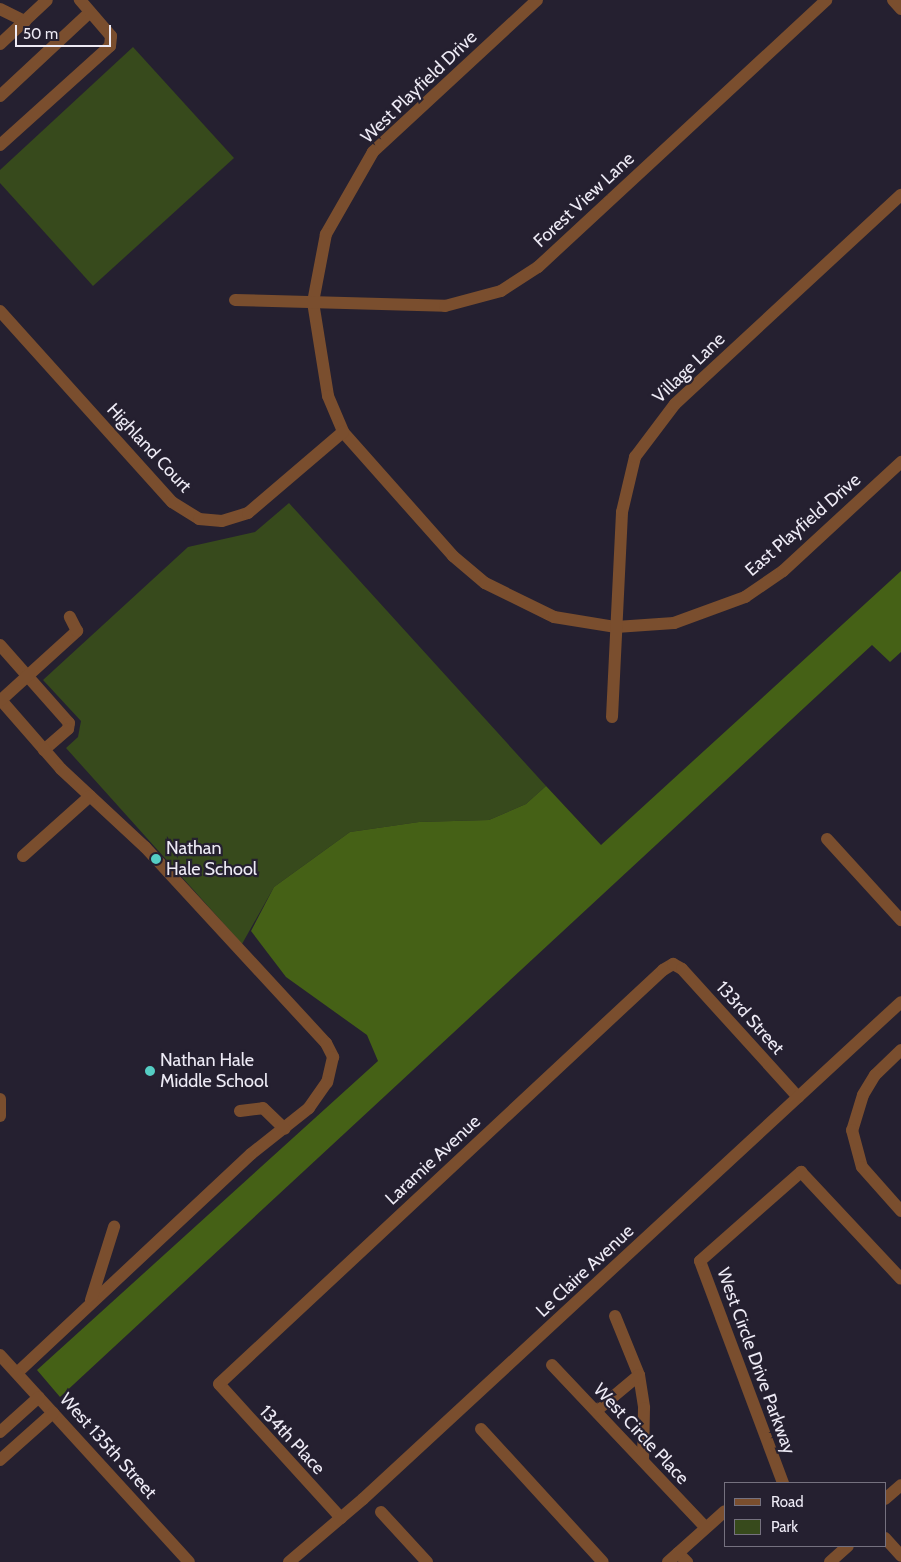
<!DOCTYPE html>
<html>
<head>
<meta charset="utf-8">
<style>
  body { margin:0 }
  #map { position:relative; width:901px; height:1562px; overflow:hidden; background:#252030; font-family:Cabin,sans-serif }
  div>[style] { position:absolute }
  .green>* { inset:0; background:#374a1c }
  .forest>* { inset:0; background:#456116 }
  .minor>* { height:12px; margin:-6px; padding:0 6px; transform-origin:6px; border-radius:6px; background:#7a4e2e }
  .dots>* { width:14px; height:14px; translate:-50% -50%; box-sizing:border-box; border:2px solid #252030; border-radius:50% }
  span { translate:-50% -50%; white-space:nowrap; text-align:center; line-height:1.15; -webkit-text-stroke:4.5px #252030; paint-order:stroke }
  .street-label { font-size:18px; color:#edeaf5 }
  .poi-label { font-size:18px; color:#edeaf5 }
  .left { translate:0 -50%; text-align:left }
  .legend { position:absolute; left:724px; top:1482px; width:162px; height:65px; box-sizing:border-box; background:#252030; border:1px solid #75717f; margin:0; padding:6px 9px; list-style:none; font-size:15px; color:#edeaf5 }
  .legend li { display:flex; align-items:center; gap:10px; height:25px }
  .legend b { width:25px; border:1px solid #75717f }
  .scale { position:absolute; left:15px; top:25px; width:96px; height:22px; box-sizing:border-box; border:2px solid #edeaf5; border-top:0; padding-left:6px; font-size:15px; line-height:18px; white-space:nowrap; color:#edeaf5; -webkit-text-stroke:4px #252030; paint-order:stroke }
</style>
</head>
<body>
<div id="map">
  <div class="green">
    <div style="clip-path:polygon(133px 47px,234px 158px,93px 286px,0 183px,0 170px)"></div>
    <div style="clip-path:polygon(289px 503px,546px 786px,526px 804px,489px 820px,419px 822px,350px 832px,274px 887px,242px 944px,66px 748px,78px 737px,81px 721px,43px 680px,188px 547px,255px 532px)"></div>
  </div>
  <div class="forest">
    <div style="clip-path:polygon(901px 571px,901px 652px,890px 662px,872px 645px,60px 1397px,37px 1370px,378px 1061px,367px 1035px,286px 977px,251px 931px,274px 887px,350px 832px,419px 822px,489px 820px,526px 804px,546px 786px,601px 845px)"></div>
  </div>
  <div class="minor">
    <div style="left:537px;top:0;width:224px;rotate:137.2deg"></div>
    <div style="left:373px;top:152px;width:95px;rotate:119.8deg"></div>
    <div style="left:326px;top:234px;width:69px;rotate:100.8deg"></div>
    <div style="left:313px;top:302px;width:95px;rotate:80.9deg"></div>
    <div style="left:328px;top:396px;width:39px;rotate:67deg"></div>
    <div style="left:343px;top:432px;width:166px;rotate:48.4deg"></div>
    <div style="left:453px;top:556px;width:42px;rotate:40.2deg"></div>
    <div style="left:485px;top:583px;width:77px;rotate:26.2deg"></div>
    <div style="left:554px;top:617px;width:63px;rotate:9.2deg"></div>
    <div style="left:616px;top:627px;width:58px;rotate:-3.9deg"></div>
    <div style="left:674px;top:623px;width:76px;rotate:-20.1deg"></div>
    <div style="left:745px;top:597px;width:46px;rotate:-34.4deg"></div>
    <div style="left:783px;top:571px;width:161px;rotate:-42.7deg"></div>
    <div style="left:893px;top:0;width:12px;rotate:48deg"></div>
    <div style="left:0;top:9px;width:28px;rotate:26deg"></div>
    <div style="left:0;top:44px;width:64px;rotate:-43.1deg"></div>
    <div style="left:0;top:96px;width:123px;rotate:-43deg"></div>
    <div style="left:0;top:145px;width:148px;rotate:-42deg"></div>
    <div style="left:110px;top:46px;width:10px;rotate:-84deg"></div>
    <div style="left:111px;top:36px;width:48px;rotate:-130.7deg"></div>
    <div style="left:235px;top:300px;width:210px;rotate:1.6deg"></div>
    <div style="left:445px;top:306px;width:58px;rotate:-15deg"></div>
    <div style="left:501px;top:291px;width:44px;rotate:-33deg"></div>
    <div style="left:538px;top:267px;width:393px;rotate:-42.8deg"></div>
    <div style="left:0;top:311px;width:257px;rotate:48deg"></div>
    <div style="left:172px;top:502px;width:32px;rotate:32deg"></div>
    <div style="left:199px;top:519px;width:23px;rotate:5deg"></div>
    <div style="left:222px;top:521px;width:27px;rotate:-17deg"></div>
    <div style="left:248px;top:513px;width:125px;rotate:-40.5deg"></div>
    <div style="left:0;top:645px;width:104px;rotate:48.5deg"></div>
    <div style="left:69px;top:723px;width:6px;rotate:99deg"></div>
    <div style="left:68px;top:729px;width:32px;rotate:139deg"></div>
    <div style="left:0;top:699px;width:93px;rotate:48.9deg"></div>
    <div style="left:61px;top:769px;width:115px;rotate:42.9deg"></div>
    <div style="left:145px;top:847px;width:267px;rotate:47.3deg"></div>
    <div style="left:326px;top:1043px;width:16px;rotate:63deg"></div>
    <div style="left:333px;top:1057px;width:26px;rotate:103deg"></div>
    <div style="left:327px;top:1082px;width:32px;rotate:125deg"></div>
    <div style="left:309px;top:1108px;width:74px;rotate:141.6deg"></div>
    <div style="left:251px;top:1154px;width:320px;rotate:136.9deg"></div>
    <div style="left:1px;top:700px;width:103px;rotate:-42.2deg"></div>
    <div style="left:77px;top:631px;width:16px;rotate:-117deg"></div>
    <div style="left:612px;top:717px;width:205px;rotate:-87.2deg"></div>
    <div style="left:622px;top:512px;width:57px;rotate:-76.7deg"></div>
    <div style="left:635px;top:457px;width:66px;rotate:-53deg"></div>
    <div style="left:675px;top:404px;width:308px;rotate:-42.8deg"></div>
    <div style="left:827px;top:839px;width:110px;rotate:47.6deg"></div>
    <div style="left:23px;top:856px;width:90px;rotate:-41.8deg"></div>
    <div style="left:901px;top:1050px;width:36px;rotate:136deg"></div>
    <div style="left:875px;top:1075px;width:23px;rotate:121deg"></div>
    <div style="left:863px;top:1095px;width:37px;rotate:107deg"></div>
    <div style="left:852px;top:1130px;width:38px;rotate:75deg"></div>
    <div style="left:862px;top:1167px;width:59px;rotate:48.4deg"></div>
    <div style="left:0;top:1099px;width:17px;rotate:90deg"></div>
    <div style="left:240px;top:1111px;width:23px;rotate:-7deg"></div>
    <div style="left:263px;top:1108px;width:30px;rotate:44deg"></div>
    <div style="left:91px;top:1300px;width:77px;rotate:-72.5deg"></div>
    <div style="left:615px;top:1316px;width:64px;rotate:67.9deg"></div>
    <div style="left:639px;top:1375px;width:33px;rotate:81deg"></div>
    <div style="left:644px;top:1408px;width:52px;rotate:91.1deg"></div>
    <div style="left:0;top:1355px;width:280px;rotate:47.6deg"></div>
    <div style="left:552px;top:1365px;width:223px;rotate:46.6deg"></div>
    <div style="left:596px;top:1411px;width:56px;rotate:-39.9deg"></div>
    <div style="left:481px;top:1429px;width:180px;rotate:47.5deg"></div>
    <div style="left:0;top:1432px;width:52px;rotate:-41.9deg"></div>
    <div style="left:0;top:1460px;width:71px;rotate:-41.6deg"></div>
    <div style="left:783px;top:1483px;width:237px;rotate:-110.5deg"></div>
    <div style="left:700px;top:1261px;width:135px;rotate:-41.4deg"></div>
    <div style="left:801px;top:1172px;width:146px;rotate:46.9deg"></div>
    <div style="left:885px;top:1499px;width:21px;rotate:-41deg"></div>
    <div style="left:381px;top:1512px;width:68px;rotate:47.4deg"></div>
    <div style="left:341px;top:1518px;width:181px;rotate:-132.3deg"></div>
    <div style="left:219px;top:1384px;width:607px;rotate:-43deg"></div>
    <div style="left:663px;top:970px;width:12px;rotate:-31deg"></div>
    <div style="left:673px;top:964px;width:10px;rotate:29deg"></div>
    <div style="left:682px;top:969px;width:173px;rotate:47.8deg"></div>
    <div style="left:885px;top:1538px;width:24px;rotate:48deg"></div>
    <div style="left:678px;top:1553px;width:13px;rotate:45deg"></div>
    <div style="left:289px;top:1562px;width:97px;rotate:-40.4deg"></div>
    <div style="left:363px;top:1499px;width:732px;rotate:-42.73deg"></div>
    <div style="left:668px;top:1562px;width:76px;rotate:-41.8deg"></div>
    <div style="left:830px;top:1562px;width:24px;rotate:-42deg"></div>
  </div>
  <div class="dots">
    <div style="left:156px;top:859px;background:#55cec4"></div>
    <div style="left:150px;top:1071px;background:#55cec4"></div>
  </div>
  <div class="street-label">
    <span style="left:419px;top:87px;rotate:-44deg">West Playfield Drive</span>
    <span style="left:584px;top:200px;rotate:-43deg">Forest View Lane</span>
    <span style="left:689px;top:368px;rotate:-44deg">Village Lane</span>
    <span style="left:149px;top:448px;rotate:47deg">Highland Court</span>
    <span style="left:803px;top:525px;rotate:-41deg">East Playfield Drive</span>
    <span style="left:750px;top:1018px;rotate:48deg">133rd Street</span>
    <span style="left:433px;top:1160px;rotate:-43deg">Laramie Avenue</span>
    <span style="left:585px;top:1271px;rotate:-43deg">Le Claire Avenue</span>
    <span style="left:756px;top:1361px;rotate:70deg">West Circle Drive Parkway</span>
    <span style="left:641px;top:1434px;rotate:47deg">West Circle Place</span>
    <span style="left:292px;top:1440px;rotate:47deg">134th Place</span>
    <span style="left:108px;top:1446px;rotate:48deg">West 135th Street</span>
  </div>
  <div class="poi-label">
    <span class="left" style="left:166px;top:859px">Nathan<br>Hale School</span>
    <span class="left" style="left:160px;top:1071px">Nathan Hale<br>Middle School</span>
  </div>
  <ul class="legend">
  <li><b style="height:6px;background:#7a4e2e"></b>Road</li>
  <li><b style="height:14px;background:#374a1c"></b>Park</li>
  </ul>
  <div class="scale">50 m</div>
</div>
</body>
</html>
